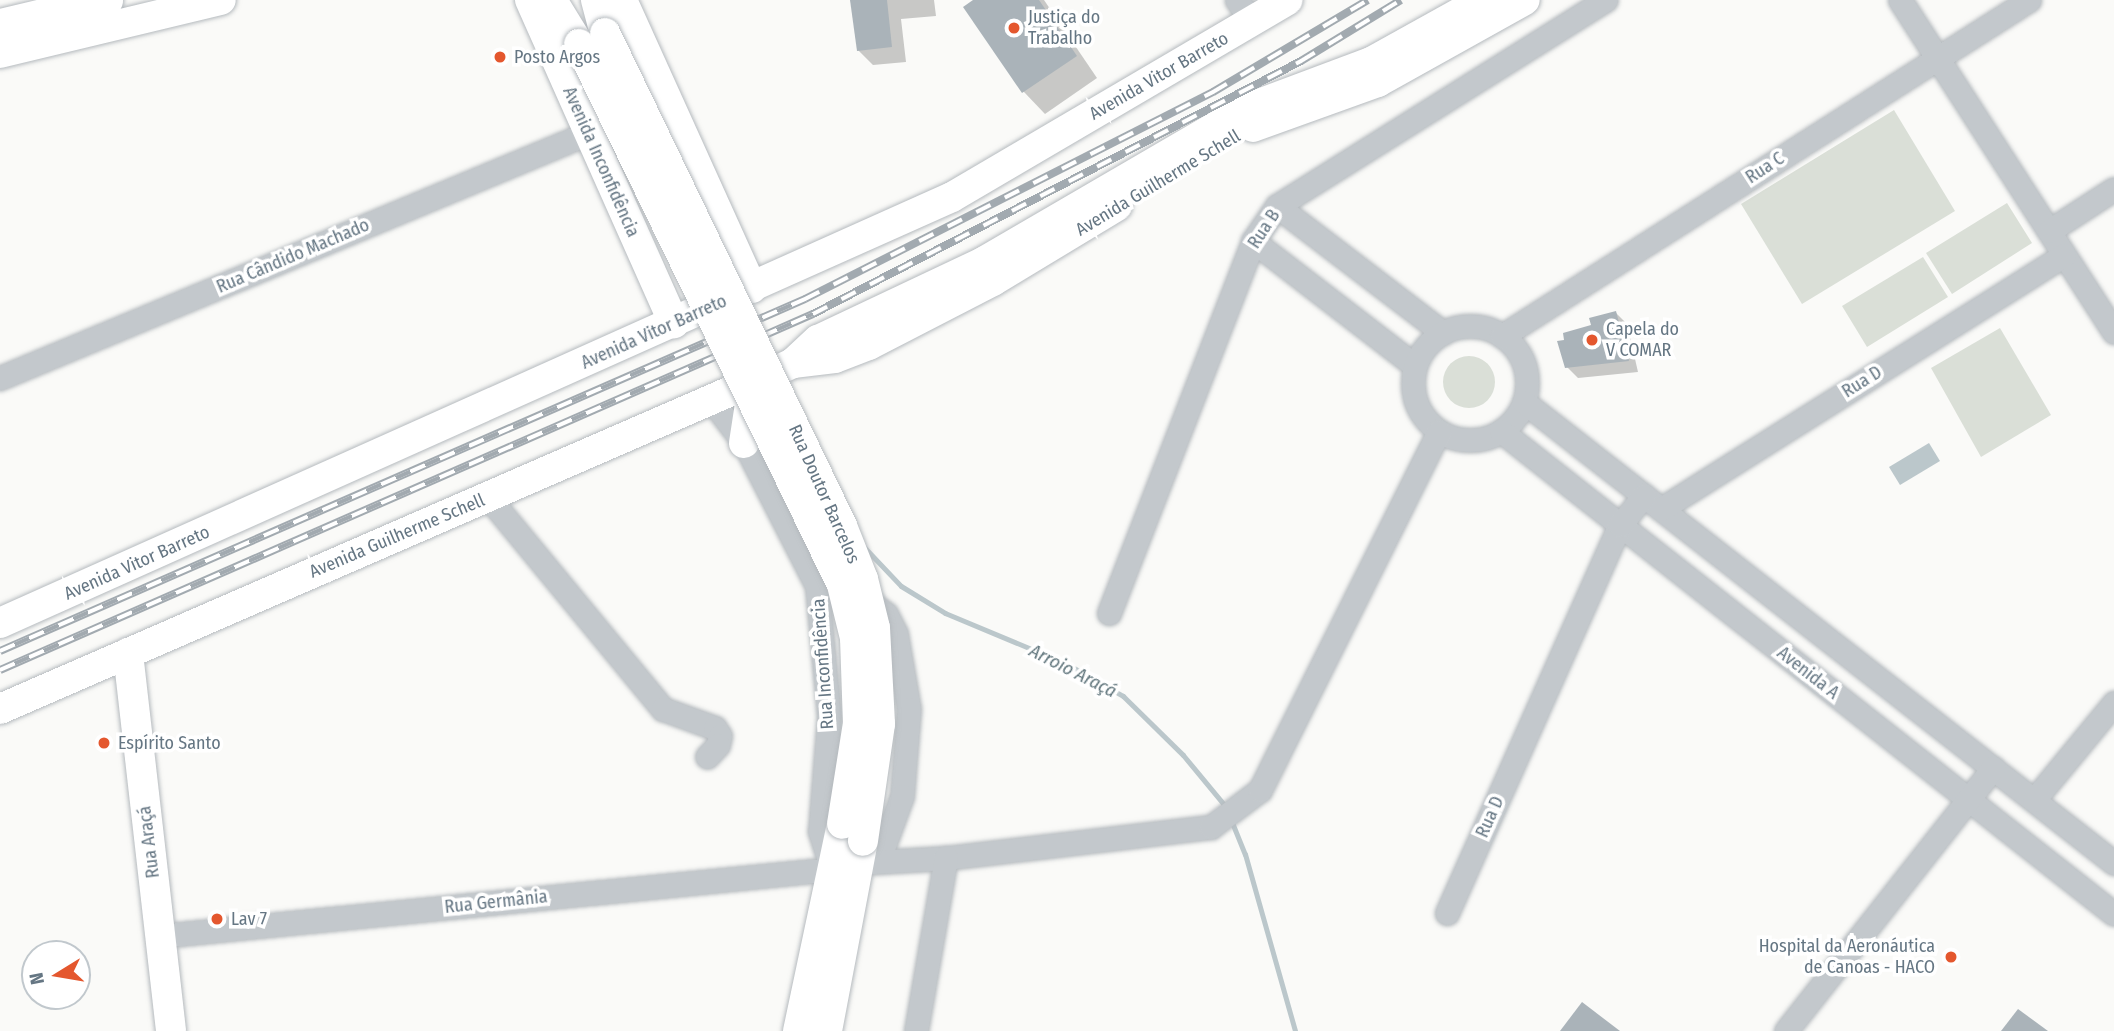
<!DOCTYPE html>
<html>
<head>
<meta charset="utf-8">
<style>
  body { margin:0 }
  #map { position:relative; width:2114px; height:1031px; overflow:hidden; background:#fafaf8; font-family:"Fira Sans Condensed",sans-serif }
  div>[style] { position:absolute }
  .green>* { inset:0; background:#dadfd7 }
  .round { border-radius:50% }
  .water>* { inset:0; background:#bbc7cb }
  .shadow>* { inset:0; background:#0003 }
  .stream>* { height:5px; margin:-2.5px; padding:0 2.5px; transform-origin:2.5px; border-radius:2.5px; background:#bbc7cb }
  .building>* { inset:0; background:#aab3b9 }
  .roads { filter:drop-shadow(0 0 2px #b5babe) drop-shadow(0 0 2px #b5babe) }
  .minor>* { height:23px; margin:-11.5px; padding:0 11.5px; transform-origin:11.5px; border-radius:11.5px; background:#c3c8cc }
  .minor>.ring { margin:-11.5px; padding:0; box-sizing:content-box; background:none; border:23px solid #c3c8cc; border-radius:50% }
  .major>* { height:30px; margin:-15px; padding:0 15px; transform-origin:15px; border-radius:15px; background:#fff }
  .highway>* { height:33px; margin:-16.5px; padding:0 16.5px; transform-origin:16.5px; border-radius:16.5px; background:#fff }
  .rail>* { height:8px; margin-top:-4px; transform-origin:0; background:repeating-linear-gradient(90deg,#fff 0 16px,#a2aab0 0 32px); box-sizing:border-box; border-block:2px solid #a2aab0 }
  .bridges { filter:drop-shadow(0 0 2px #b5babe) drop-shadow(0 0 2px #b5babe) }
  .major-bridge>* { height:30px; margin:-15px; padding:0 15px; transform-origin:15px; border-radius:15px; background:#fff }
  .dots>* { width:19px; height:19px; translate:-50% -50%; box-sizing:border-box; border:4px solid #fff; border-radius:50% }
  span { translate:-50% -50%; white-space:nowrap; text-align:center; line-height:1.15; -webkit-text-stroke:7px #fff; paint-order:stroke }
  .poi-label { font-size:18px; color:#657683 }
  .left { translate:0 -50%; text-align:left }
  .right { translate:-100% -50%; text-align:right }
  .street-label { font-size:18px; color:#657683 }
  .water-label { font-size:19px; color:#60757c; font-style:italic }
  .north { position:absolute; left:21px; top:940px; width:70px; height:70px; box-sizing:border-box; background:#fff; border:2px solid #c1c8cd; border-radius:50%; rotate:259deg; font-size:19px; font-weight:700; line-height:28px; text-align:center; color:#657683 }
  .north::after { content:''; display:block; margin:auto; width:24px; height:32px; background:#e4572e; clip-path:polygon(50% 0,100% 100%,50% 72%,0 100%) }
</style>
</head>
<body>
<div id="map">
  <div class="green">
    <div style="clip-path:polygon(1894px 110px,1955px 211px,1802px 304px,1741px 204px)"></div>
    <div style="clip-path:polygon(2007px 203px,2032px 243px,1952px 294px,1926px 253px)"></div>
    <div style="clip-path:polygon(1923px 257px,1948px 297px,1867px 347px,1842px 306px)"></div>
    <div style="clip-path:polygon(2000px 328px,2051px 415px,1981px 457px,1931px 368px)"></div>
    <div class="round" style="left:1443px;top:356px;width:52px;height:52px"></div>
  </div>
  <div class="water">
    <div style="clip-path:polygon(1929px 443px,1940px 461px,1900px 485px,1889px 467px)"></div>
  </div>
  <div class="shadow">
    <div style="clip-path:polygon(852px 0,934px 0,936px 16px,901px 19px,906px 62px,873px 65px,858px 50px)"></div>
    <div style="clip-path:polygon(976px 0,1044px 0,1097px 78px,1045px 114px,1024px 92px,966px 7px)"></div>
    <div style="clip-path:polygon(1616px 313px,1627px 324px,1638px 372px,1578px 378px,1567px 367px,1593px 326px)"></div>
  </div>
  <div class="stream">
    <div style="left:863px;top:546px;width:55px;rotate:46.5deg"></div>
    <div style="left:901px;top:586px;width:52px;rotate:31.5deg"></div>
    <div style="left:945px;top:613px;width:130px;rotate:22.6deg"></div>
    <div style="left:1065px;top:663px;width:67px;rotate:29.6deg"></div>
    <div style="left:1123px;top:696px;width:84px;rotate:44.5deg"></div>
    <div style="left:1183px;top:755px;width:67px;rotate:50.4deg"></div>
    <div style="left:1231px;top:820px;width:37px;rotate:68deg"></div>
    <div style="left:1245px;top:854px;width:184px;rotate:74.2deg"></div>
  </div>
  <div class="building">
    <div style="clip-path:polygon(850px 0,887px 0,892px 47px,857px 51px)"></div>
    <div style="clip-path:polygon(973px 0,1039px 0,1077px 56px,1022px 93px,963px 7px)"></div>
    <div style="clip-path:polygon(1616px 311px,1629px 361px,1565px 368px,1557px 341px,1564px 340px,1563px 333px,1591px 325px,1589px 318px)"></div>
    <div style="clip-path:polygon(1582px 1002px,1620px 1031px,1560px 1031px)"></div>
    <div style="clip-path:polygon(2018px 1009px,2048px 1031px,2001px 1031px)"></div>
  </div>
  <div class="roads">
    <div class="minor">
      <div style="left:1237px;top:0;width:27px;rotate:56deg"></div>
      <div style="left:1900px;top:0;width:395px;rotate:57.2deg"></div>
      <div style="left:1277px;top:206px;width:209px;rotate:37.4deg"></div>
      <div style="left:2049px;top:231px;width:77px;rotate:-32.9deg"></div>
      <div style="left:1253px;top:241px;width:203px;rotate:37.6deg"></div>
      <div class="ring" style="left:1413px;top:326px;width:91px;height:91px"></div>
      <div style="left:1502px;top:336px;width:625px;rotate:-32.52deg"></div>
      <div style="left:0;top:378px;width:635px;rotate:-22.61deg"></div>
      <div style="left:1524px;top:402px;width:749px;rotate:38deg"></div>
      <div style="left:1501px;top:431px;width:780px;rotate:38.24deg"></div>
      <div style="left:488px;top:497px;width:275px;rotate:50.5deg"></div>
      <div style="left:663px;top:709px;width:55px;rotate:20.1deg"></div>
      <div style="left:715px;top:728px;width:9px;rotate:58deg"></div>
      <div style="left:720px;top:736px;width:9px;rotate:103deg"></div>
      <div style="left:718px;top:745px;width:16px;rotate:133deg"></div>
      <div style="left:1661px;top:509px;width:476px;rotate:-32.2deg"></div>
      <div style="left:864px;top:598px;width:27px;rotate:36deg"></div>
      <div style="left:886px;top:614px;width:22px;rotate:63deg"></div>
      <div style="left:896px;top:634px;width:76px;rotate:80.2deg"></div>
      <div style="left:909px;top:709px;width:87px;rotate:94.6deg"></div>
      <div style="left:902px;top:796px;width:70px;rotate:110deg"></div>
      <div style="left:1109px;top:613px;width:399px;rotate:-68.8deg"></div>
      <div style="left:1253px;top:241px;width:42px;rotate:-55.6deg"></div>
      <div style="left:1277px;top:206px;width:388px;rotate:-32.1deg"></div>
      <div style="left:2034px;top:800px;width:126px;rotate:-50.5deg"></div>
      <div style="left:859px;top:863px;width:87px;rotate:-3.3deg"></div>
      <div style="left:946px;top:858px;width:267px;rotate:-6.7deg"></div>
      <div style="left:1211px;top:827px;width:61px;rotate:-37.1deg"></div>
      <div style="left:1260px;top:790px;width:401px;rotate:-63.5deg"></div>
      <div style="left:1447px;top:913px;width:425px;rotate:-66deg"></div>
      <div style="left:1620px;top:525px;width:38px;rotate:-51deg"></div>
      <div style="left:160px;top:936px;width:675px;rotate:-5.69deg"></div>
      <div style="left:832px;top:869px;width:40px;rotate:-108deg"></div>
      <div style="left:820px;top:831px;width:115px;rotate:-85.5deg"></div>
      <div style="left:829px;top:716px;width:131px;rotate:-95.3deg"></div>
      <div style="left:817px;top:586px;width:161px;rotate:-117deg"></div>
      <div style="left:744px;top:443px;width:53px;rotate:-127.3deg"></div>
      <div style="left:916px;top:1031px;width:176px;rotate:-80.2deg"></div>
      <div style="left:1786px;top:1031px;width:335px;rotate:-51.8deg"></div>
    </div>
    <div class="major">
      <div style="left:530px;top:0;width:354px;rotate:66deg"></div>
      <div style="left:552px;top:0;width:52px;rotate:58.5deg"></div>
      <div style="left:596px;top:0;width:34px;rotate:75deg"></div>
      <div style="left:622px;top:0;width:316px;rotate:65.7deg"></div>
      <div style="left:0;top:53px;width:227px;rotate:-13.5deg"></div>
      <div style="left:1253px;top:127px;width:133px;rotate:-19.8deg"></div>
      <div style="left:1378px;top:82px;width:168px;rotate:-29.2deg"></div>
      <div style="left:793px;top:363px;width:42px;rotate:-6.8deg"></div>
      <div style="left:835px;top:358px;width:36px;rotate:-21deg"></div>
      <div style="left:869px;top:345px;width:140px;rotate:-27.3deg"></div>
      <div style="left:993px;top:281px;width:145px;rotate:-31.2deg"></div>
      <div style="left:744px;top:443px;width:60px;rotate:-81.3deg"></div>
      <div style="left:0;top:623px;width:1043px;rotate:-24.11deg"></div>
      <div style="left:952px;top:197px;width:389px;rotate:-30.4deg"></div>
      <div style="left:128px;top:653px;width:380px;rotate:83.5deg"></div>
      <div style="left:0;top:709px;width:830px;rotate:-23.51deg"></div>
      <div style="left:761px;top:378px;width:35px;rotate:-25deg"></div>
      <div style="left:793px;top:363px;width:34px;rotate:-43deg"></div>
      <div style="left:818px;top:340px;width:185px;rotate:-25.3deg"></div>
      <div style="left:985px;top:261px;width:304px;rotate:-30.2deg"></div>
      <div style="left:1248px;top:108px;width:131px;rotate:-20.5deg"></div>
      <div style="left:1371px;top:62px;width:128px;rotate:-29deg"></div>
      <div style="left:798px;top:1031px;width:212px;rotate:-78deg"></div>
      <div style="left:827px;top:1031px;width:193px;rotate:-79.3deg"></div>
    </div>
    <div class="highway">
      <div style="left:0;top:25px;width:109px;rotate:-13.3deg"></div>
    </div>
  </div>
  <div class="rail">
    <div style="left:0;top:651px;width:879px;rotate:-23.62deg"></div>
    <div style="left:805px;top:299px;width:458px;rotate:-26.9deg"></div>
    <div style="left:1213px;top:92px;width:180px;rotate:-30.7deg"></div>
    <div style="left:0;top:670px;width:888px;rotate:-23.65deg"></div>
    <div style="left:813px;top:314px;width:550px;rotate:-27.4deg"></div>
    <div style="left:1301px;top:61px;width:117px;rotate:-31.4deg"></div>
  </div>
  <div class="bridges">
    <div class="major-bridge">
      <div style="left:605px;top:33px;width:547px;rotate:64.32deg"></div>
      <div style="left:842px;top:526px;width:57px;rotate:68.4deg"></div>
      <div style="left:863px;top:579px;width:50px;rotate:76.2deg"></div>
      <div style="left:875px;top:628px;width:96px;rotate:87deg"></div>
      <div style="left:880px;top:724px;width:118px;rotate:98.3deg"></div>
      <div style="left:579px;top:44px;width:602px;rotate:64.07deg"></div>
      <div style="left:842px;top:585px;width:55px;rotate:76.2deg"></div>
      <div style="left:855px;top:638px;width:85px;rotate:88deg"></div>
      <div style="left:858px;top:723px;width:102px;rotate:99deg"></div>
    </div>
  </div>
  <div class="dots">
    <div style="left:1014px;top:28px;background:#e4572e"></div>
    <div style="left:500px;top:57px;background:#e4572e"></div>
    <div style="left:1592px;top:340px;background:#e4572e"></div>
    <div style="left:104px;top:743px;background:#e4572e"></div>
    <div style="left:217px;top:919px;background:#e4572e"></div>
    <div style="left:1951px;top:957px;background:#e4572e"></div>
  </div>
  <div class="poi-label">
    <span class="left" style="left:1028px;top:28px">Justiça do<br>Trabalho</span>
    <span class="left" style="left:514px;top:57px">Posto Argos</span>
    <span class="left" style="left:1606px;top:340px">Capela do<br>V COMAR</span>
    <span class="left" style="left:118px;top:743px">Espírito Santo</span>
    <span class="left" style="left:231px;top:919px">Lav 7</span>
    <span class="right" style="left:1935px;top:957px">Hospital da Aeronáutica<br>de Canoas - HACO</span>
  </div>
  <div class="street-label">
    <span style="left:1159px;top:76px;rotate:-30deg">Avenida Vitor Barreto</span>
    <span style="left:601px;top:162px;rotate:66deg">Avenida Inconfidência</span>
    <span style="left:1765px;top:168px;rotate:-33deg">Rua C</span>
    <span style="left:1158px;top:183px;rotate:-31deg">Avenida Guilherme Schell</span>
    <span style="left:1264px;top:229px;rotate:-57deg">Rua B</span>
    <span style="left:293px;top:256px;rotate:-23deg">Rua Cândido Machado</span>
    <span style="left:654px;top:332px;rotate:-24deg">Avenida Vitor Barreto</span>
    <span style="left:1862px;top:382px;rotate:-32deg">Rua D</span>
    <span style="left:824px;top:494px;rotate:66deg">Rua Doutor Barcelos</span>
    <span style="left:397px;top:536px;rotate:-23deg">Avenida Guilherme Schell</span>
    <span style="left:137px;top:563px;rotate:-24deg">Avenida Vitor Barreto</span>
    <span style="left:823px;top:664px;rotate:-94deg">Rua Inconfidência</span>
    <span style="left:1808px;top:673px;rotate:38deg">Avenida A</span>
    <span style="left:1490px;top:817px;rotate:-66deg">Rua D</span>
    <span style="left:149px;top:842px;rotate:-97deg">Rua Araçá</span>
    <span style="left:496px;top:902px;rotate:-6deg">Rua Germânia</span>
  </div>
  <div class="water-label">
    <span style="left:1073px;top:671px;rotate:27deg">Arroio Araçá</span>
  </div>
  <div class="north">N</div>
</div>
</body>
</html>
